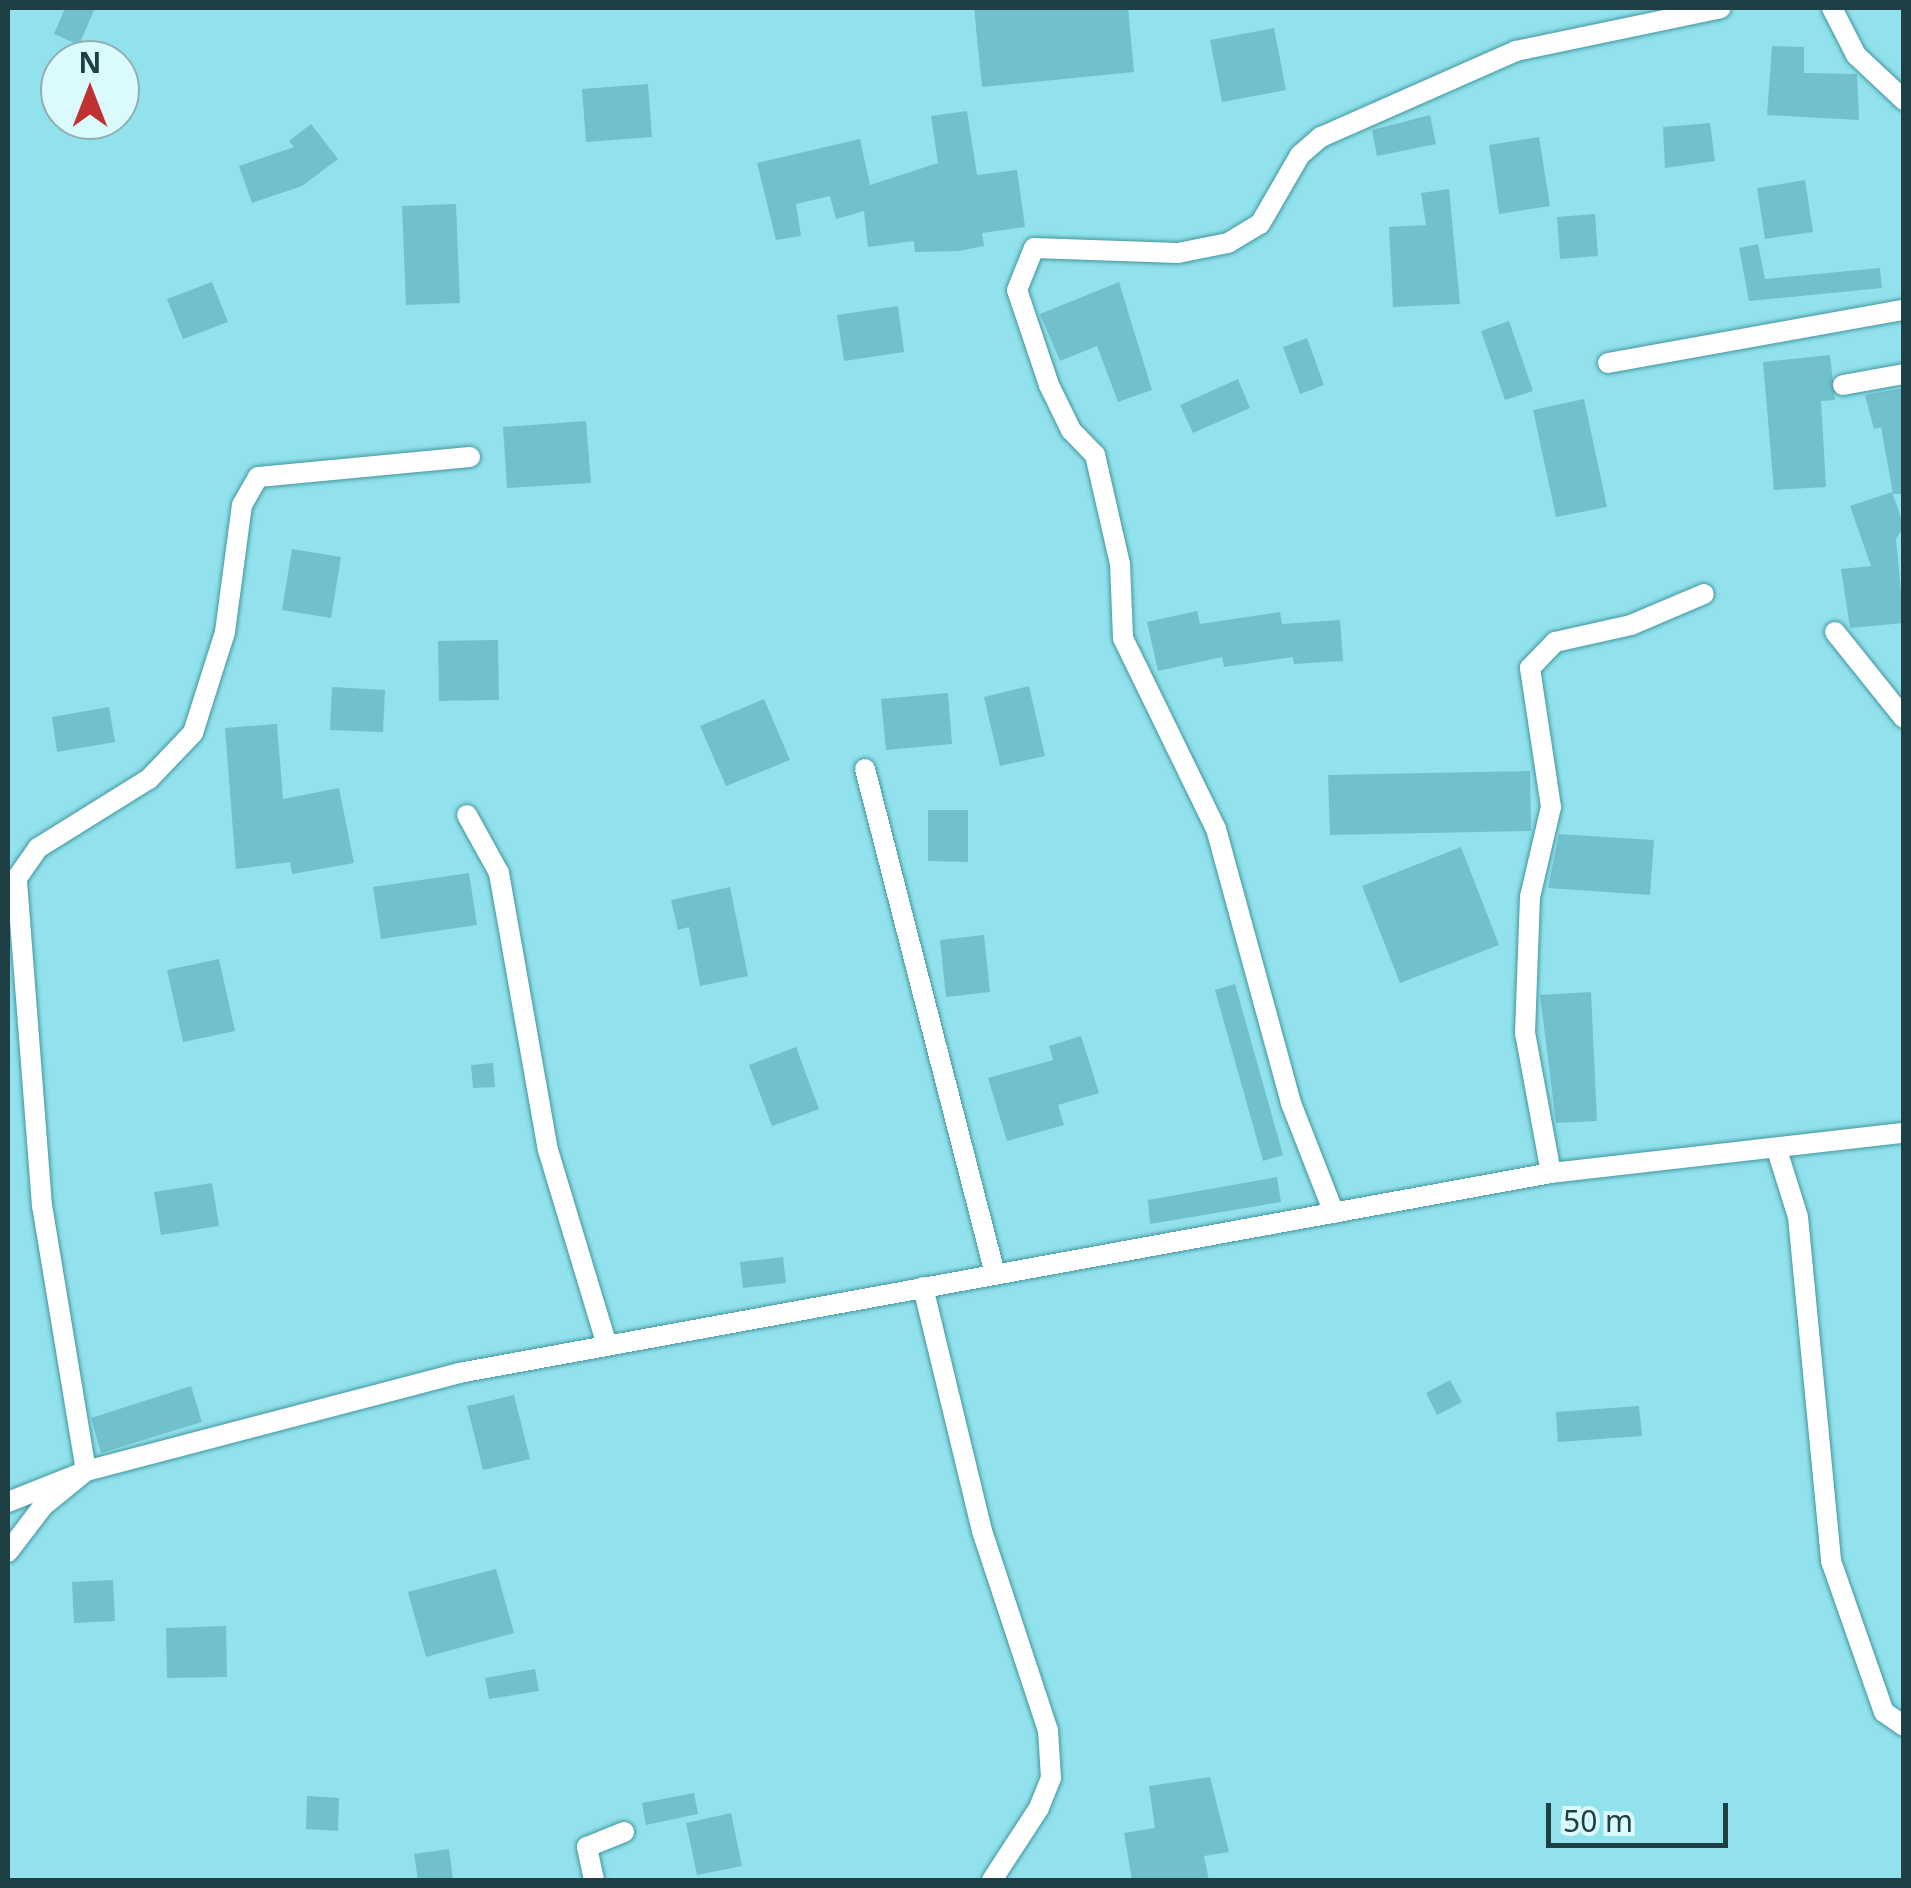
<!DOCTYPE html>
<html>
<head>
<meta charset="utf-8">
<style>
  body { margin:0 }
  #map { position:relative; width:1911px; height:1888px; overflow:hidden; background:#91e2ec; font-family:"Noto Sans",sans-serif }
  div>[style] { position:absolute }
  .building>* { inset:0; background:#70c1cb }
  .roads { filter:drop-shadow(0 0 2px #43959f) drop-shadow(0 0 2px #43959f) }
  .street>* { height:20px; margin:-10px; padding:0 10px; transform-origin:10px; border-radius:10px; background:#fff }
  span { translate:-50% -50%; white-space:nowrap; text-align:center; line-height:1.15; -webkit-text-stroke:9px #dbfafd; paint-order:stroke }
  .frame { position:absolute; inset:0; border:10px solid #1e4044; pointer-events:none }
  .north { position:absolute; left:40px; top:40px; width:100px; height:100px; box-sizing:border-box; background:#dbfafd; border:2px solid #8fb0b3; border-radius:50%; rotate:0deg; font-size:28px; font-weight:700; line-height:40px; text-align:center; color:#1e4044 }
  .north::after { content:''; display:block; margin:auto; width:35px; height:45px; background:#c03131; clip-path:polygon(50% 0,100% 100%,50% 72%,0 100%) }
  .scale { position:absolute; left:1546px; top:1803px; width:182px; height:45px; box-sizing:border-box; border:5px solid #1e4044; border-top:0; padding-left:12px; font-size:30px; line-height:35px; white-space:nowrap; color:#1e4044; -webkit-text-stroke:8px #dbfafd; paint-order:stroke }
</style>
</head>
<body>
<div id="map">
  <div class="building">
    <div style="clip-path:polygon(65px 8px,95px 8px,79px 45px,54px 34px)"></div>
    <div style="clip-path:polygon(974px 8px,1128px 8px,1134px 72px,982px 87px)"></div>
    <div style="clip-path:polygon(1274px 28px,1286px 90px,1222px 102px,1210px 40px)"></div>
    <div style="clip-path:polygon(1772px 46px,1804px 47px,1804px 73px,1857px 74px,1859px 120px,1767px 115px)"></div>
    <div style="clip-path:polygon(648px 84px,652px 137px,586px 142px,582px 89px)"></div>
    <div style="clip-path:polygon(967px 111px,977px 175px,1017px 170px,1025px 227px,982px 233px,984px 246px,959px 251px,915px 252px,914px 241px,868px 247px,864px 211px,836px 219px,830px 196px,796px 204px,801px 236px,776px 240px,757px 163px,860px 139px,870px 185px,938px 163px,931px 116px)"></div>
    <div style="clip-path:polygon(1430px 115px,1436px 144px,1377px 156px,1372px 130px)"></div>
    <div style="clip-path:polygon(1710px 123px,1715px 161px,1665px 168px,1663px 127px)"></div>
    <div style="clip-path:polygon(311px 124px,338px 159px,302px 186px,252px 203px,239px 166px,294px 147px,289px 141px)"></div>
    <div style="clip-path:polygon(1539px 137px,1550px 206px,1499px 214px,1489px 145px)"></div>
    <div style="clip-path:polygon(1805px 180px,1813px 232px,1765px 239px,1757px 188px)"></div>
    <div style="clip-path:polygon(1449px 189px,1460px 304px,1393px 307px,1389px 227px,1426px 225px,1421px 193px)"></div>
    <div style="clip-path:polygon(456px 204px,460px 303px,406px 305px,402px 206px)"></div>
    <div style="clip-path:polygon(1595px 214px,1598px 256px,1560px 259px,1557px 217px)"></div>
    <div style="clip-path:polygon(1758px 244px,1765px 279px,1880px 268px,1882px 288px,1749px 301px,1739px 248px)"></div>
    <div style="clip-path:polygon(212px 282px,228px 322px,183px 339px,167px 299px)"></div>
    <div style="clip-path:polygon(1119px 282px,1152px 390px,1118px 402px,1097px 346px,1060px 361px,1040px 314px)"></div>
    <div style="clip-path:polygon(898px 306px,904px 352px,844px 361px,837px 315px)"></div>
    <div style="clip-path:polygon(1509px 321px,1533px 391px,1505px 400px,1481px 331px)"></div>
    <div style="clip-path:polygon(1307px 338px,1324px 385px,1300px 394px,1283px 347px)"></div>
    <div style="clip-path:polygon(1830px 355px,1835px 400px,1821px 401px,1826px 487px,1774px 490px,1763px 362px)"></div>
    <div style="clip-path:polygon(1238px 379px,1250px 408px,1193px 433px,1180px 405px)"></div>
    <div style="clip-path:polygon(1904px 388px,1904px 494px,1893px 494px,1881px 427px,1874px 429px,1865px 395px)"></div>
    <div style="clip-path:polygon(1584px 399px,1607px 507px,1556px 517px,1533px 410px)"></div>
    <div style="clip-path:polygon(586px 421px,591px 483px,507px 488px,503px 427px)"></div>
    <div style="clip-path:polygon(1892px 492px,1904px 526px,1896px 539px,1904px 623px,1850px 628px,1841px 569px,1871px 566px,1850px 506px)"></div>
    <div style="clip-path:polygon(292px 549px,341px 557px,331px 618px,282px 610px)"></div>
    <div style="clip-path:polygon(1197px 611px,1200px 624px,1280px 612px,1282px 624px,1340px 620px,1343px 661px,1294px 664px,1293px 657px,1224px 667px,1222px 657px,1158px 671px,1147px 622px)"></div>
    <div style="clip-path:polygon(498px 640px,499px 700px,439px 701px,438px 641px)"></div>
    <div style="clip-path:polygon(1029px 686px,1045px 756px,1000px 766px,984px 697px)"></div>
    <div style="clip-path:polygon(332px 687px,385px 690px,383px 732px,330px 730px)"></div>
    <div style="clip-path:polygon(948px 693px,952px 744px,886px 750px,881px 699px)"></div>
    <div style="clip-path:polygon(764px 699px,790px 760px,726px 786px,700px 726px)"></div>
    <div style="clip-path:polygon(109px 707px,115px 742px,57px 752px,52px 717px)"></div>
    <div style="clip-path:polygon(277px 724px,283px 799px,339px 788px,354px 863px,292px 874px,290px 862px,236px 869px,225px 728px)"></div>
    <div style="clip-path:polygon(1530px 771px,1531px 831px,1330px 835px,1328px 775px)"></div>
    <div style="clip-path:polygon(928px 810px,968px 810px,968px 862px,928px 861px)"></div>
    <div style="clip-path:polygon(1559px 834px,1654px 840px,1650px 895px,1548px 888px)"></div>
    <div style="clip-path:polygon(1461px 847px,1499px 945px,1400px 983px,1362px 886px)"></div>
    <div style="clip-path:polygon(469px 873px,477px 925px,381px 939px,373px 887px)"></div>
    <div style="clip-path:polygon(730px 887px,748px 976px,700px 986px,689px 927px,678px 930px,671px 900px)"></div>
    <div style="clip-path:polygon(984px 935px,990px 992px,946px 997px,940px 940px)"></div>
    <div style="clip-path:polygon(219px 959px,235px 1031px,183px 1042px,167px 970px)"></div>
    <div style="clip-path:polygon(1235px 984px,1283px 1155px,1263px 1161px,1215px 990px)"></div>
    <div style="clip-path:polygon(1591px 992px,1597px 1121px,1556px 1123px,1540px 995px)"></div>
    <div style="clip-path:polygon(1081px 1036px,1099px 1093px,1058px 1105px,1064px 1125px,1007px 1141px,988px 1078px,1053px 1060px,1049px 1046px)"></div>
    <div style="clip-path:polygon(796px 1047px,819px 1109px,772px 1126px,749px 1065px)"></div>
    <div style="clip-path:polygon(493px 1063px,495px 1087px,473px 1088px,471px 1065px)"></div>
    <div style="clip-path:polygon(1277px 1177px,1281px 1202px,1150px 1224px,1148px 1200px)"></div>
    <div style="clip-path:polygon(212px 1183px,219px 1226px,161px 1235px,154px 1192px)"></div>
    <div style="clip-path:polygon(783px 1257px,786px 1283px,743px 1288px,740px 1262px)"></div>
    <div style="clip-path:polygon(1450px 1380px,1462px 1402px,1437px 1415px,1426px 1393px)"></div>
    <div style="clip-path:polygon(191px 1386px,202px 1422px,101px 1453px,91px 1418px)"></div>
    <div style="clip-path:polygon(514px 1395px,530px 1459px,483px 1470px,467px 1406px)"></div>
    <div style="clip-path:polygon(1639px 1406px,1642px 1436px,1558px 1442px,1556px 1412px)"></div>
    <div style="clip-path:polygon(496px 1569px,514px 1633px,426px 1657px,408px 1592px)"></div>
    <div style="clip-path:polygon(113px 1580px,115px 1621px,74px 1623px,72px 1582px)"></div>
    <div style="clip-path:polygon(226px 1626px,227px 1677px,167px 1678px,166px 1628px)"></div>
    <div style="clip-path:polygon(535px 1669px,539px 1691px,489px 1699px,485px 1678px)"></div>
    <div style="clip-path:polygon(1210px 1777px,1229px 1852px,1204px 1856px,1209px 1880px,1132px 1880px,1124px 1833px,1155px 1828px,1149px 1786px)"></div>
    <div style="clip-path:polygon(694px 1793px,698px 1814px,646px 1825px,642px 1803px)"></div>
    <div style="clip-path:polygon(307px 1796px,339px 1798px,338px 1831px,306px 1829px)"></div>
    <div style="clip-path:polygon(731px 1813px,742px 1866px,697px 1875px,686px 1823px)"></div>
    <div style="clip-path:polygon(449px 1849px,453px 1880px,418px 1880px,414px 1854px)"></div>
  </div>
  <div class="roads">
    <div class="street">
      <div style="left:1832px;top:8px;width:53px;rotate:62.9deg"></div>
      <div style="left:1856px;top:55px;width:66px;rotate:43.2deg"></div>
      <div style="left:1608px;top:363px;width:301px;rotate:-10.2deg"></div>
      <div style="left:1843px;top:385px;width:62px;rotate:-10.2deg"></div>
      <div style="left:1835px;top:632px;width:110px;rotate:51.3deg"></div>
      <div style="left:865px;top:769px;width:521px;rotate:75.56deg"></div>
      <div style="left:467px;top:815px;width:66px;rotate:61.1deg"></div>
      <div style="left:499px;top:873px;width:281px;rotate:80deg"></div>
      <div style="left:548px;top:1150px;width:201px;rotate:73.2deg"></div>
      <div style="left:1777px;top:1150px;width:70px;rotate:72.6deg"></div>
      <div style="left:1798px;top:1217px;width:346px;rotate:84.5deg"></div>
      <div style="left:1831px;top:1561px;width:160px;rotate:70.7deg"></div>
      <div style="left:1884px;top:1712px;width:24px;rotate:35deg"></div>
      <div style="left:1551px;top:1173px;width:142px;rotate:-100.5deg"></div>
      <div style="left:1525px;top:1033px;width:136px;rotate:-87.9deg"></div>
      <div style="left:1530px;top:897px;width:92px;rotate:-76.9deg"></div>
      <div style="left:1551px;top:807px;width:141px;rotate:-98.6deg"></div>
      <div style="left:1530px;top:668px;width:36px;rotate:-46deg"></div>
      <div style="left:1555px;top:642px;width:78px;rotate:-12.6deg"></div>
      <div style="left:1631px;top:625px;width:79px;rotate:-23deg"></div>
      <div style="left:1334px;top:1213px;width:118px;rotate:-111.4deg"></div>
      <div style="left:1291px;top:1103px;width:284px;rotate:-105.3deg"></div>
      <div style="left:1216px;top:829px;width:212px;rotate:-116deg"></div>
      <div style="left:1123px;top:638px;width:74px;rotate:-92.3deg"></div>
      <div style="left:1120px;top:564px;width:112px;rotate:-102.9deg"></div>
      <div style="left:1095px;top:455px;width:35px;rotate:-134deg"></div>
      <div style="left:1071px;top:430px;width:50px;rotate:-116.1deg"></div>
      <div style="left:1049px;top:385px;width:100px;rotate:-108.6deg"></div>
      <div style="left:1017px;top:290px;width:45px;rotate:-68deg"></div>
      <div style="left:1034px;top:248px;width:144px;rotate:2deg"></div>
      <div style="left:1178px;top:253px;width:51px;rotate:-11.3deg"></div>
      <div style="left:1228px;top:243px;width:37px;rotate:-31deg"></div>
      <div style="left:1260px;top:224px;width:80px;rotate:-59.9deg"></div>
      <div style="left:1300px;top:155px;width:28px;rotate:-41deg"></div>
      <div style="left:1321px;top:137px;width:213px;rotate:-23.8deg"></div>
      <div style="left:1516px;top:51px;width:209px;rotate:-11.8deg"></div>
      <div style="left:923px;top:1287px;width:251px;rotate:76.4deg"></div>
      <div style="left:982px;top:1531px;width:210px;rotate:71.7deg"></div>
      <div style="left:1048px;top:1730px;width:48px;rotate:86.4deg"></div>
      <div style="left:1051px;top:1778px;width:32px;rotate:112deg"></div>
      <div style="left:1039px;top:1808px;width:86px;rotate:123.1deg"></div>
      <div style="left:8px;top:1502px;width:84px;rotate:-21.7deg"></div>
      <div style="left:86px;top:1471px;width:269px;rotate:-99.4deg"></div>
      <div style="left:42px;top:1206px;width:329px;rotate:-94.4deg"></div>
      <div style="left:17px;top:878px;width:37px;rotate:-55deg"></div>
      <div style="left:38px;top:848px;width:131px;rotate:-31.9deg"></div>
      <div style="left:149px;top:779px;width:64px;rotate:-46.3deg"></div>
      <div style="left:193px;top:733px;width:106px;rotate:-72.4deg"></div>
      <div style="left:225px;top:632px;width:128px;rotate:-82.4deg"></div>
      <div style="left:242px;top:505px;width:32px;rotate:-60deg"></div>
      <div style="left:258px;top:477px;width:213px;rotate:-5.4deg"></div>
      <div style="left:8px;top:1552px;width:58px;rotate:-52.7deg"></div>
      <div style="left:43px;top:1506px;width:55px;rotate:-39.1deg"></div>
      <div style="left:86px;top:1471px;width:386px;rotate:-14.7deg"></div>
      <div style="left:459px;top:1373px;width:1110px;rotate:-10.38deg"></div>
      <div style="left:1551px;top:1173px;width:355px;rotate:-6.5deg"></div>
      <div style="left:594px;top:1880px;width:34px;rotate:-102deg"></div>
      <div style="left:587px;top:1847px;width:40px;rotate:-22deg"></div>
    </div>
  </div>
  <div class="frame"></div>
  <div class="north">N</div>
  <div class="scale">50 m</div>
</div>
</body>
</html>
